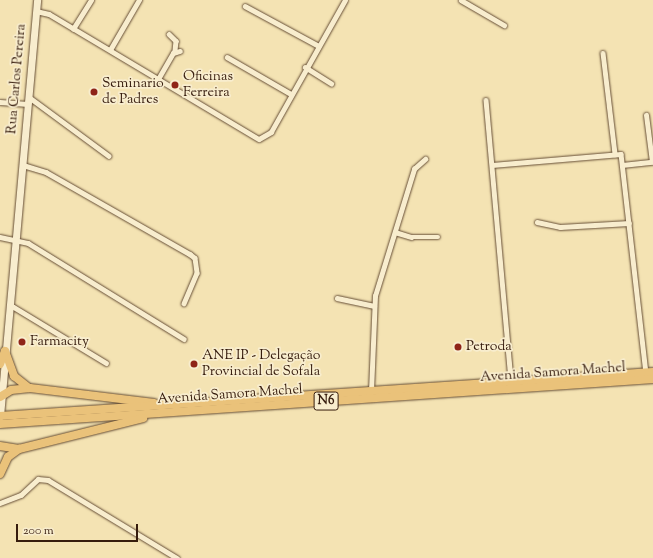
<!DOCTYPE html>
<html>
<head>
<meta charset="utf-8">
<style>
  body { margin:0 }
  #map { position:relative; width:653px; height:558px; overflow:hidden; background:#f4e3b3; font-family:"Sorts Mill Goudy",serif }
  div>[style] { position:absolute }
  .roads { filter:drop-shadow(0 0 1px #664e36) drop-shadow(0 0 1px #664e36) }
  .minor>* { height:4.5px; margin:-2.25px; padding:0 2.25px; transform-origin:2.25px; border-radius:2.25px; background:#f8edce }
  .secondary>* { height:7px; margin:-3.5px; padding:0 3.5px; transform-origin:3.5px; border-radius:3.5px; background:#f8edce }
  .trunk>* { height:8px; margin:-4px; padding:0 4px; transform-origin:4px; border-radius:4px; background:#eac27a }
  .dots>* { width:11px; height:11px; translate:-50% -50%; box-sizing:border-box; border:2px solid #f8edce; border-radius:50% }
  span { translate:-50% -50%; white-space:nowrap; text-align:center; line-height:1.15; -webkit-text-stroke:3.5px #f8edce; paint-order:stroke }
  .shield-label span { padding:1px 3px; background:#f8edce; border:1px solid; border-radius:3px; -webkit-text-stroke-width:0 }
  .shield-label { font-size:13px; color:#361c0d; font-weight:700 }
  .poi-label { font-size:14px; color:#361c0d }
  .left { translate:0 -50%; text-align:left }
  .street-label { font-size:14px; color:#361c0d }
  .scale { position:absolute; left:16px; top:524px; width:122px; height:18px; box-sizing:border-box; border:2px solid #361c0d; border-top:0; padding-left:5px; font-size:12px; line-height:14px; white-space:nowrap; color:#361c0d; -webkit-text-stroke:3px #f8edce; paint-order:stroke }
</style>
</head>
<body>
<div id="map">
  <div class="roads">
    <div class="minor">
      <div style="left:461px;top:0;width:50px;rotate:30.2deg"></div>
      <div style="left:245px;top:6px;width:82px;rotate:28.4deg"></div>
      <div style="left:36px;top:11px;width:13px;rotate:13deg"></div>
      <div style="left:49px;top:14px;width:244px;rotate:30.8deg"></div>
      <div style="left:259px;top:139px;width:14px;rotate:-30deg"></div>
      <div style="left:271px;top:132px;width:151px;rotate:-60.7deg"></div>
      <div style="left:73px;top:29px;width:34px;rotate:-58deg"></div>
      <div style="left:169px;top:34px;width:10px;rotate:45deg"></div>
      <div style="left:176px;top:41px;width:10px;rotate:96deg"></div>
      <div style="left:110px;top:50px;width:58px;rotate:-59.9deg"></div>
      <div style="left:603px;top:53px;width:102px;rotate:83.2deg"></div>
      <div style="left:227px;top:57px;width:74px;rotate:30deg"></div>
      <div style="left:305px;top:67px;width:31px;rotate:32deg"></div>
      <div style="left:158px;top:79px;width:30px;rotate:-60deg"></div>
      <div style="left:173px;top:53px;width:7px;rotate:-16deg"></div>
      <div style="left:29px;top:97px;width:99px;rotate:36.4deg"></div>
      <div style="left:486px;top:100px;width:282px;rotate:84.9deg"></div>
      <div style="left:0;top:102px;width:28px;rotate:4deg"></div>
      <div style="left:23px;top:165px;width:24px;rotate:17deg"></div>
      <div style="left:46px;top:172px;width:166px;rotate:29.7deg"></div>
      <div style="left:190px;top:254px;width:6px;rotate:39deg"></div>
      <div style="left:195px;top:258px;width:15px;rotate:82deg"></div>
      <div style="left:197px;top:273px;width:33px;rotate:113deg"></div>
      <div style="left:492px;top:165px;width:129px;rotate:-4.9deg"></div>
      <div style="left:621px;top:154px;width:219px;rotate:83.5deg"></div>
      <div style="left:622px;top:165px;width:30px;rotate:-6deg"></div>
      <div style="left:652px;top:162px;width:47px;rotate:-97.3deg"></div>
      <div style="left:537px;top:222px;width:24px;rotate:12deg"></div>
      <div style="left:560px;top:227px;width:69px;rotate:-3.3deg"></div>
      <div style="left:395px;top:232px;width:17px;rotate:17deg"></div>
      <div style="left:411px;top:237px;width:27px"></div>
      <div style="left:0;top:237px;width:29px;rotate:12deg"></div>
      <div style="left:28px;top:243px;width:183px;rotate:31.6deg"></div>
      <div style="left:337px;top:298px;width:38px;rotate:12deg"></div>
      <div style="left:12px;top:306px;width:110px;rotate:31.2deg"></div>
      <div style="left:371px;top:391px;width:95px;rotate:-87.6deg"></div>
      <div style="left:375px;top:296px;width:133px;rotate:-72.9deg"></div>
      <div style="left:414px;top:169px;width:15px;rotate:-42deg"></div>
      <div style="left:0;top:503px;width:22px;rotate:-21deg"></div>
      <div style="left:21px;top:495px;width:23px;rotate:-43deg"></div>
      <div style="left:38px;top:479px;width:10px;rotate:6deg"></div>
      <div style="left:48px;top:480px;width:151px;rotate:31.2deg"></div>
    </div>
    <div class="secondary">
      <div style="left:0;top:416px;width:418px;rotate:-84.9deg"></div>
    </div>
    <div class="trunk">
      <div style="left:5px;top:351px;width:27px;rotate:70deg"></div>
      <div style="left:14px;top:376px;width:19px;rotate:39deg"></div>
      <div style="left:0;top:364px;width:14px;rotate:-69deg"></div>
      <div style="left:0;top:397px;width:13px;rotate:-32deg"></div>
      <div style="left:11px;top:390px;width:19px;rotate:-6deg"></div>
      <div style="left:30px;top:388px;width:125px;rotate:6.9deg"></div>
      <div style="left:0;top:416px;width:654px;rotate:-3.85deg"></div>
      <div style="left:0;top:424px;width:655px;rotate:-3.94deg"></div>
      <div style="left:0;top:446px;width:19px;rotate:9deg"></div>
      <div style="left:19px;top:449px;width:128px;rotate:-14deg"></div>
      <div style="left:0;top:474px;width:19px;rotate:-65deg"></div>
      <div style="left:8px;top:457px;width:14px;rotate:-36deg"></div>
    </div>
  </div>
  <div class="dots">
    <div style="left:175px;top:85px;background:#8f2418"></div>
    <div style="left:94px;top:92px;background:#8f2418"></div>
    <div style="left:22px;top:342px;background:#8f2418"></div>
    <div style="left:458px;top:347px;background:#8f2418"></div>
    <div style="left:194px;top:364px;background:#8f2418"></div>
  </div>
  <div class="shield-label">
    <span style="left:326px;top:401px">N6</span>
  </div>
  <div class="poi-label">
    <span class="left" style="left:183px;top:85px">Oficinas<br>Ferreira</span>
    <span class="left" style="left:102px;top:92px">Seminario<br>de Padres</span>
    <span class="left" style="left:30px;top:342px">Farmacity</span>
    <span class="left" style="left:466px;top:347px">Petroda</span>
    <span class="left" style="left:202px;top:364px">ANE IP - Delegação<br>Provincial de Sofala</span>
  </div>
  <div class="street-label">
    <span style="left:17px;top:79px;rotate:-85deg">Rua Carlos Pereira</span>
    <span style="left:553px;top:373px;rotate:-4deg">Avenida Samora Machel</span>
    <span style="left:230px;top:395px;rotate:-4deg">Avenida Samora Machel</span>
  </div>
  <div class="scale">200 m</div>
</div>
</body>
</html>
